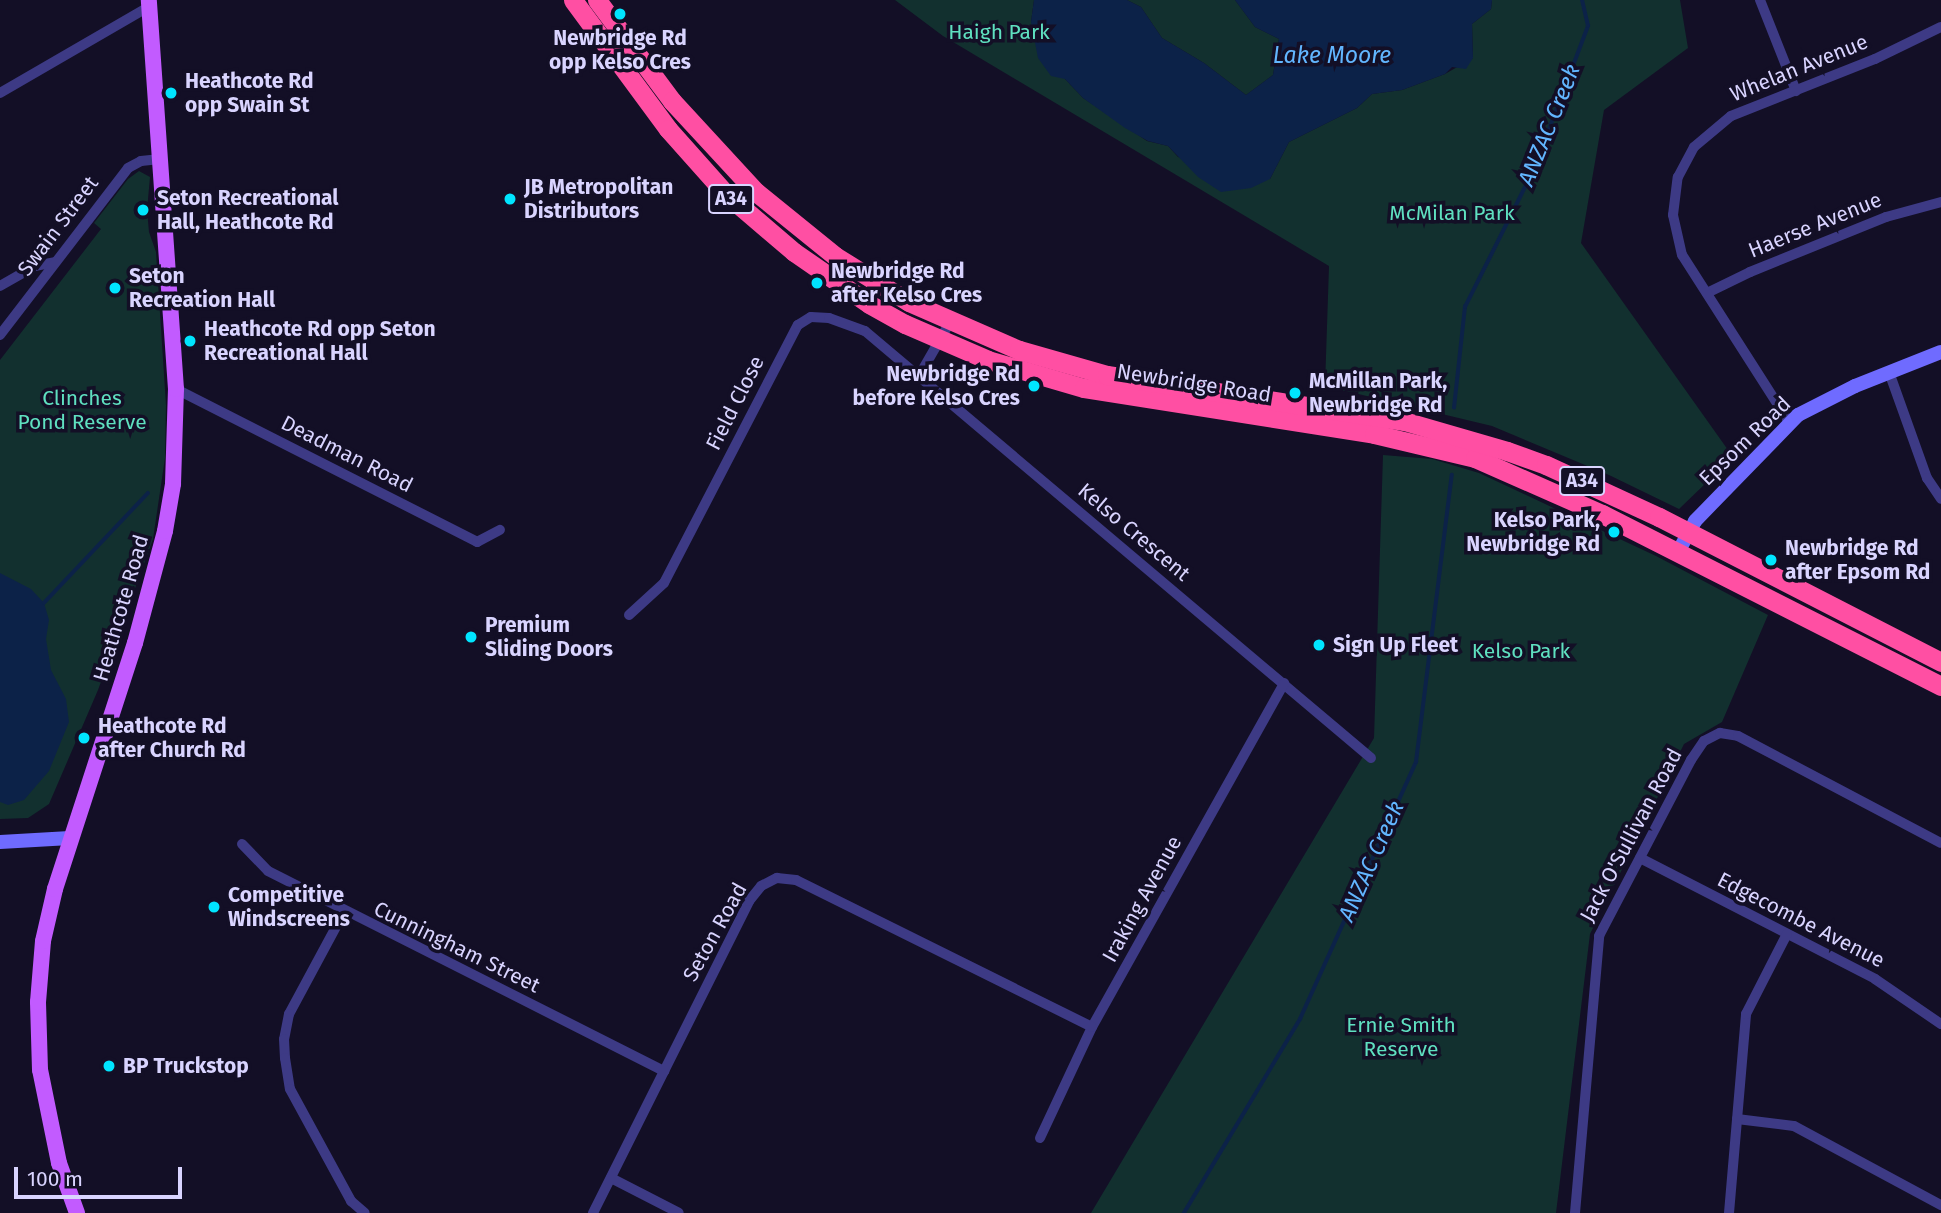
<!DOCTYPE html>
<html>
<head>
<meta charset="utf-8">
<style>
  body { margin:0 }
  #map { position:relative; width:1941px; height:1213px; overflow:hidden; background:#130f26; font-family:"Fira Sans",sans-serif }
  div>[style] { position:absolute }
  .green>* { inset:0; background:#12302f }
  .water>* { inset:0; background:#0c2248 }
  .stream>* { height:3.5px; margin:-1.75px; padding:0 1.75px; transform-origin:1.75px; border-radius:1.75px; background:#0c2248 }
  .street>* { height:10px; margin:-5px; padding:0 5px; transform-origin:5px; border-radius:5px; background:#3d3a85 }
  .secondary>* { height:14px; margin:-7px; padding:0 7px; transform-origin:7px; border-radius:7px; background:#6f6bff }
  .primary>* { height:16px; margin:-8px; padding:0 8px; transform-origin:8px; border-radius:8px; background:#c25bff }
  .highway>* { height:19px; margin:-9.5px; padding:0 9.5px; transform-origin:9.5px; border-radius:9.5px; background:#ff4fa3 }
  .dots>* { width:19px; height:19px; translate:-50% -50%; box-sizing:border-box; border:4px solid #130f26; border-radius:50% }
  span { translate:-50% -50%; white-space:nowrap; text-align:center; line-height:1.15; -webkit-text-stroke:7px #130f26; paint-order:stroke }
  .shield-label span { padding:2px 5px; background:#130f26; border:2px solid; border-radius:5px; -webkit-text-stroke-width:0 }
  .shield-label { font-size:19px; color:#d9d4ff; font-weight:700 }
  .park-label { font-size:21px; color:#5fe0c0 }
  .poi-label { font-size:21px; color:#d9d4ff; font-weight:700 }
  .left { translate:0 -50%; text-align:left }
  .right { translate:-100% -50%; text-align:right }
  .street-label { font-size:21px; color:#d9d4ff }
  .water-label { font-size:23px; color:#62b6ff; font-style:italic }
  .scale { position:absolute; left:14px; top:1167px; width:168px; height:32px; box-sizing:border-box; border:4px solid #d9d4ff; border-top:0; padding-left:9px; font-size:21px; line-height:24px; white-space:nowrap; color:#d9d4ff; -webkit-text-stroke:5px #130f26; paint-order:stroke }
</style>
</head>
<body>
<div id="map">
  <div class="green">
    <div style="clip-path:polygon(895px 0,1034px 0,1031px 22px,1065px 79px,1083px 98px,1147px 141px,1168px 146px,1178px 157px,1270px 179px,1289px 142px,1357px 108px,1372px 94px,1402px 90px,1445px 74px,1473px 58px,1472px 24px,1491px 9px,1492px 0,1680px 0,1688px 48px,1604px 110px,1581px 243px,1733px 457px,1679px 509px,1609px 475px,1492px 426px,1325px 386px,1329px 266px,943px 36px)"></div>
    <div style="clip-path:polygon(1127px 0,1235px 0,1255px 27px,1279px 39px,1273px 75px,1246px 95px,1204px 63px,1162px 38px,1141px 7px)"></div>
    <div style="clip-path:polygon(139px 171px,150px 177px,147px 210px,149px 232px,156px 252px,166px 405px,165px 458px,153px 539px,98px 690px,49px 804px,28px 818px,0 819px,0 360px,101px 229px,94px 223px,128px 179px)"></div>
    <div style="clip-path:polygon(1383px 455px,1432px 459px,1479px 473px,1656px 556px,1768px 615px,1722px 722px,1684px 744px,1590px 934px,1556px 1213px,1091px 1213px,1374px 738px)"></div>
  </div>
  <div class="water">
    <div style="clip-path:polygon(1034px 0,1127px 0,1141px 7px,1162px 38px,1204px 63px,1246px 95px,1273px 75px,1279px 39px,1255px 27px,1235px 0,1492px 0,1491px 9px,1472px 24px,1473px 58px,1466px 69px,1452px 67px,1445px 74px,1402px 90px,1372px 94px,1357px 108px,1289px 142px,1270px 179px,1251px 188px,1221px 192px,1198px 177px,1168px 146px,1148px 141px,1125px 128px,1083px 98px,1065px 79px,1051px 76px,1038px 58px,1031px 22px)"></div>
    <div style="clip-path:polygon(0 573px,31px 589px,44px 603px,49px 620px,46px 639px,51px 670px,66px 699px,69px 722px,49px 771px,24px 800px,8px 805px,0 802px)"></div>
  </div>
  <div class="stream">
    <div style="left:1454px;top:408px;width:102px;rotate:-83.8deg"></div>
    <div style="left:1465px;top:307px;width:154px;rotate:-63.4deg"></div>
    <div style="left:1534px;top:169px;width:153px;rotate:-69.3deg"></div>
    <div style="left:1588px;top:26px;width:27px;rotate:-103deg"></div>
    <div style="left:44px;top:603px;width:151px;rotate:-46.6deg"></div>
    <div style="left:1184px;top:1213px;width:226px;rotate:-59.1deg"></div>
    <div style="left:1300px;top:1019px;width:282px;rotate:-65.7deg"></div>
    <div style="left:1416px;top:762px;width:289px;rotate:-82.9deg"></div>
  </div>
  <div class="street">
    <div style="left:1760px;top:0;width:98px;rotate:68.4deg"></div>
    <div style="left:0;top:93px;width:173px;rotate:-30.1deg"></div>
    <div style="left:0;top:286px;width:40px;rotate:-29.7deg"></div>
    <div style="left:35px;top:266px;width:20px;rotate:-11deg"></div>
    <div style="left:1707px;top:293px;width:48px;rotate:-26deg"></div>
    <div style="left:1750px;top:272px;width:147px;rotate:-22deg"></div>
    <div style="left:1886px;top:217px;width:57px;rotate:-15.3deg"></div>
    <div style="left:0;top:335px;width:210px;rotate:-52.5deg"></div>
    <div style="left:128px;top:168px;width:15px;rotate:-28deg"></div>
    <div style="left:141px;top:161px;width:19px;rotate:-6deg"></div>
    <div style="left:1889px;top:372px;width:113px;rotate:70.3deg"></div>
    <div style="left:1927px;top:478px;width:25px;rotate:56deg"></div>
    <div style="left:919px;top:376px;width:62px;rotate:-60.1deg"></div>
    <div style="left:176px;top:389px;width:338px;rotate:26.9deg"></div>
    <div style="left:477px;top:542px;width:26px;rotate:-28deg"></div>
    <div style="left:1789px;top:422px;width:198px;rotate:-122.6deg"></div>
    <div style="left:1682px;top:255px;width:41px;rotate:-102.7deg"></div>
    <div style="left:1673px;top:215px;width:38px;rotate:-83deg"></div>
    <div style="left:1678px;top:177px;width:34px;rotate:-62deg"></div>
    <div style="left:1694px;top:147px;width:48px;rotate:-40deg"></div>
    <div style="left:1731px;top:116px;width:155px;rotate:-21.6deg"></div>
    <div style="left:1875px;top:59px;width:73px;rotate:-25.9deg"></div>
    <div style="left:629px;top:615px;width:47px;rotate:-42.4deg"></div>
    <div style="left:664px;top:583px;width:291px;rotate:-62.6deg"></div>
    <div style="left:798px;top:325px;width:15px;rotate:-32deg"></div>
    <div style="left:811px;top:317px;width:18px;rotate:3deg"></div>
    <div style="left:829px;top:318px;width:38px;rotate:20deg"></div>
    <div style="left:865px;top:331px;width:662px;rotate:40.16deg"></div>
    <div style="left:242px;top:844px;width:37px;rotate:46deg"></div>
    <div style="left:268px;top:871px;width:444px;rotate:26.8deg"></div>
    <div style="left:1640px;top:858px;width:264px;rotate:27.2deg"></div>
    <div style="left:1875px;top:979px;width:80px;rotate:34.3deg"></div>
    <div style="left:344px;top:912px;width:116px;rotate:118.3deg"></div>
    <div style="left:289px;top:1014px;width:25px;rotate:101deg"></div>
    <div style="left:284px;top:1039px;width:19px;rotate:87deg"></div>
    <div style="left:285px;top:1058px;width:31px;rotate:81deg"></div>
    <div style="left:290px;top:1089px;width:128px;rotate:61.4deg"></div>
    <div style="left:351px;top:1201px;width:18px;rotate:41deg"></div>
    <div style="left:1737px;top:1119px;width:57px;rotate:7deg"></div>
    <div style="left:1794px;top:1126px;width:167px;rotate:28.3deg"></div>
    <div style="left:1040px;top:1138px;width:123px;rotate:-64.9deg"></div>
    <div style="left:1092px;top:1027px;width:394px;rotate:-60.8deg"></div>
    <div style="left:611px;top:1178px;width:76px;rotate:27.2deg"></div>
    <div style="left:593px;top:1213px;width:349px;rotate:-63.4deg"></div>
    <div style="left:749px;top:901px;width:19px;rotate:-51deg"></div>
    <div style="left:761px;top:886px;width:18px;rotate:-27deg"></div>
    <div style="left:777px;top:878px;width:19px;rotate:6deg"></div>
    <div style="left:796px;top:880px;width:330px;rotate:26.4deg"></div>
    <div style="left:1575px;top:1213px;width:278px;rotate:-85deg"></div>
    <div style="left:1599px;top:936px;width:199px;rotate:-62.4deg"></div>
    <div style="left:1691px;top:760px;width:23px;rotate:-56deg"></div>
    <div style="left:1704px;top:741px;width:18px;rotate:-27deg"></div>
    <div style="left:1720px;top:733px;width:18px;rotate:9deg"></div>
    <div style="left:1738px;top:736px;width:229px;rotate:27.8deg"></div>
    <div style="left:1729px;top:1213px;width:200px;rotate:-85.1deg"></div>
    <div style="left:1746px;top:1014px;width:90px;rotate:-62.9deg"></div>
  </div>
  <div class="secondary">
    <div style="left:1678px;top:552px;width:35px;rotate:-61deg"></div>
    <div style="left:1695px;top:521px;width:148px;rotate:-45.8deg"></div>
    <div style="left:1798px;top:415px;width:64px;rotate:-27deg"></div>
    <div style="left:1855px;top:386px;width:92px;rotate:-21.6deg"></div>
    <div style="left:0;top:842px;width:70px;rotate:-3.3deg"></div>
  </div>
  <div class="primary">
    <div style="left:77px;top:1213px;width:53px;rotate:-109.8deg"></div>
    <div style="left:59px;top:1163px;width:95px;rotate:-101.5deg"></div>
    <div style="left:40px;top:1070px;width:68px;rotate:-91.7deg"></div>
    <div style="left:38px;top:1002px;width:61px;rotate:-85.3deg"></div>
    <div style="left:43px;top:941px;width:53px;rotate:-77deg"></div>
    <div style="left:55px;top:889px;width:259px;rotate:-72deg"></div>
    <div style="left:135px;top:643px;width:116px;rotate:-75deg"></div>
    <div style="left:165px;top:531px;width:48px;rotate:-80.3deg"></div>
    <div style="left:173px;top:484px;width:95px;rotate:-88.2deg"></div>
    <div style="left:176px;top:389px;width:390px;rotate:-94deg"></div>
  </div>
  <div class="highway">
    <div style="left:573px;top:0;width:160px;rotate:53.6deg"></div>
    <div style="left:668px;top:129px;width:86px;rotate:48.3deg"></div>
    <div style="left:725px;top:193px;width:91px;rotate:40.5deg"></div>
    <div style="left:794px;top:252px;width:91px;rotate:34.7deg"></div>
    <div style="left:869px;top:304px;width:41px;rotate:29.1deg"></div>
    <div style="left:905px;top:324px;width:90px;rotate:23.4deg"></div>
    <div style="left:988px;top:360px;width:100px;rotate:16.3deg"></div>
    <div style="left:1084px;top:388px;width:294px;rotate:9deg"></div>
    <div style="left:1374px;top:434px;width:104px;rotate:13.4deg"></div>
    <div style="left:1475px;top:458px;width:139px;rotate:23.8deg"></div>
    <div style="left:1602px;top:514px;width:380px;rotate:26.9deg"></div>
    <div style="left:597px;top:0;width:126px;rotate:53.4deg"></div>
    <div style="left:672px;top:101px;width:124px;rotate:47.3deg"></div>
    <div style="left:756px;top:192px;width:102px;rotate:39deg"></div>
    <div style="left:835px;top:256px;width:87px;rotate:31.9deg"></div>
    <div style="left:909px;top:302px;width:120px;rotate:23.6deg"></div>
    <div style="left:1019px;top:350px;width:91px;rotate:15.9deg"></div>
    <div style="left:1107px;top:375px;width:301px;rotate:8.8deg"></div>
    <div style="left:1404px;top:421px;width:107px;rotate:16.2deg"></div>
    <div style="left:1507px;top:451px;width:41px;rotate:19.7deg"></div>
    <div style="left:1546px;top:465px;width:124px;rotate:24.7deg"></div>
    <div style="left:1659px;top:517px;width:317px;rotate:27.2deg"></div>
  </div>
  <div class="dots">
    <div style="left:620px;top:14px;background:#00e5ff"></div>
    <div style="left:171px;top:93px;background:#00e5ff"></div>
    <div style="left:510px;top:199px;background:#00e5ff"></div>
    <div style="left:143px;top:210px;background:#00e5ff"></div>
    <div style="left:817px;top:283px;background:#00e5ff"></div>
    <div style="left:115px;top:288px;background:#00e5ff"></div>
    <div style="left:190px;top:341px;background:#00e5ff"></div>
    <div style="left:1034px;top:386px;background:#00e5ff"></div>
    <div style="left:1295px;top:393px;background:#00e5ff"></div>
    <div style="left:1614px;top:532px;background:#00e5ff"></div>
    <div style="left:1771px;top:560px;background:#00e5ff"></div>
    <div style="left:471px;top:637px;background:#00e5ff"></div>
    <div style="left:1319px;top:645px;background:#00e5ff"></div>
    <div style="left:84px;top:738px;background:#00e5ff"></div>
    <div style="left:214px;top:907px;background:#00e5ff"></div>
    <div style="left:109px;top:1066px;background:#00e5ff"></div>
  </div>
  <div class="shield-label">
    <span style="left:731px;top:199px">A34</span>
    <span style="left:1582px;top:481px">A34</span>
  </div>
  <div class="park-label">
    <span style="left:999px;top:32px">Haigh Park</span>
    <span style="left:1452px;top:213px">McMilan Park</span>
    <span style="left:82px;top:410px">Clinches<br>Pond Reserve</span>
    <span style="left:1521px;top:651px">Kelso Park</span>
    <span style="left:1401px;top:1037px">Ernie Smith<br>Reserve</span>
  </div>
  <div class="poi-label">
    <span style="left:620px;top:50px">Newbridge Rd<br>opp Kelso Cres</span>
    <span class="left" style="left:185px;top:93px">Heathcote Rd<br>opp Swain St</span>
    <span class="left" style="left:524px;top:199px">JB Metropolitan<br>Distributors</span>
    <span class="left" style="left:157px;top:210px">Seton Recreational<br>Hall, Heathcote Rd</span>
    <span class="left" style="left:831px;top:283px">Newbridge Rd<br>after Kelso Cres</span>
    <span class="left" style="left:129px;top:288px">Seton<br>Recreation Hall</span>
    <span class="left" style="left:204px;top:341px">Heathcote Rd opp Seton<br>Recreational Hall</span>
    <span class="right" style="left:1020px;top:386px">Newbridge Rd<br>before Kelso Cres</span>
    <span class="left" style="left:1309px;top:393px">McMillan Park,<br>Newbridge Rd</span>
    <span class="right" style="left:1600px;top:532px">Kelso Park,<br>Newbridge Rd</span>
    <span class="left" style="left:1785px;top:560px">Newbridge Rd<br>after Epsom Rd</span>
    <span class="left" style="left:485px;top:637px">Premium<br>Sliding Doors</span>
    <span class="left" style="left:1333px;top:645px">Sign Up Fleet</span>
    <span class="left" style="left:98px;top:738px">Heathcote Rd<br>after Church Rd</span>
    <span class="left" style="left:228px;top:907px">Competitive<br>Windscreens</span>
    <span class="left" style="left:123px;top:1066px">BP Truckstop</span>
  </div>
  <div class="street-label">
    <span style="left:1799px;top:68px;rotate:-22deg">Whelan Avenue</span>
    <span style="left:1815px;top:225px;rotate:-22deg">Haerse Avenue</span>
    <span style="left:58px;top:226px;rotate:-53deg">Swain Street</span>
    <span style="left:1194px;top:383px;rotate:9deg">Newbridge Road</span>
    <span style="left:735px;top:403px;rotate:-63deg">Field Close</span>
    <span style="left:1745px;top:441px;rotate:-44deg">Epsom Road</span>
    <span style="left:347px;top:454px;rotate:27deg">Deadman Road</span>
    <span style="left:1134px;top:532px;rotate:40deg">Kelso Crescent</span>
    <span style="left:121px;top:608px;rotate:-74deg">Heathcote Road</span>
    <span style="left:1631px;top:835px;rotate:-62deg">Jack O'Sullivan Road</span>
    <span style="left:1142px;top:899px;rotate:-61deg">Iraking Avenue</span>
    <span style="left:1801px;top:920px;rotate:27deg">Edgecombe Avenue</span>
    <span style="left:715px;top:932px;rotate:-61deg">Seton Road</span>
    <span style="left:457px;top:947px;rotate:26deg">Cunningham Street</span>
  </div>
  <div class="water-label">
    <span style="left:1332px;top:55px">Lake Moore</span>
    <span style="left:1549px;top:125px;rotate:-68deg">ANZAC Creek</span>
    <span style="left:1371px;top:861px;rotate:-66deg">ANZAC Creek</span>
  </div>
  <div class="scale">100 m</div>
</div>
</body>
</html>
